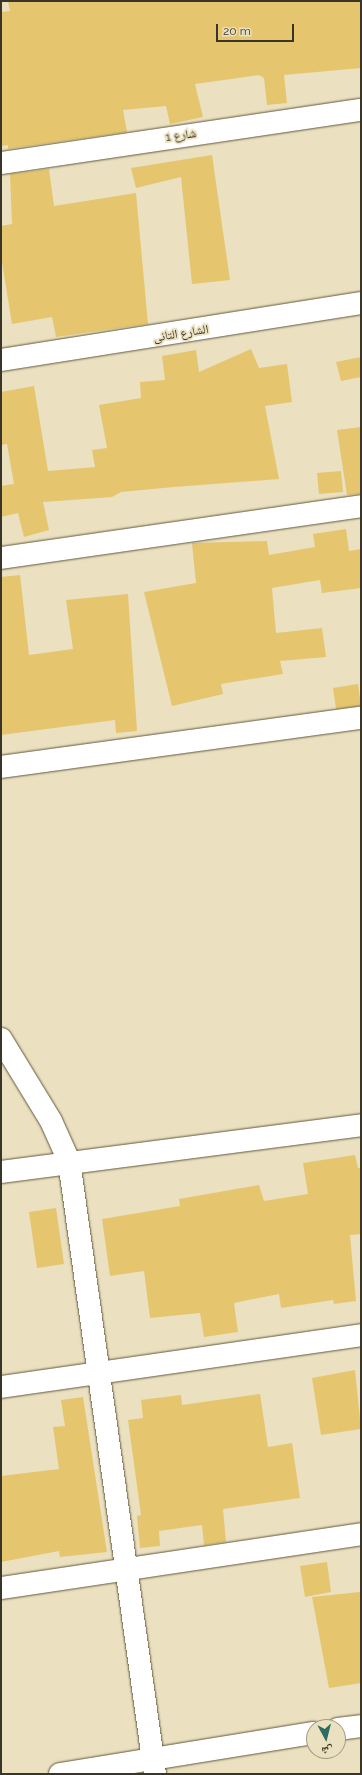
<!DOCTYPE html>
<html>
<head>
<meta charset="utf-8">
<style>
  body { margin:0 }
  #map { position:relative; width:362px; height:1775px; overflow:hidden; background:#ebe0c0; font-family:Raleway,"Noto Naskh Arabic",sans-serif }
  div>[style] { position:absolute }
  .building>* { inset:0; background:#e5c66f }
  .roads { filter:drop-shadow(0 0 1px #62583c) drop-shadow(0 0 1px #62583c) }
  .minor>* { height:22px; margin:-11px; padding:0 11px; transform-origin:11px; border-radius:11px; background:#fff }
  span { translate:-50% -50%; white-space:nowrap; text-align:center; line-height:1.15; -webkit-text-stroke:3.5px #ebe0c0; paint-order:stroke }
  .street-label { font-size:12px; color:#393528 }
  .frame { position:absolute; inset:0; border:2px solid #393528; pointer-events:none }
  .north { position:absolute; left:306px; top:1719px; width:40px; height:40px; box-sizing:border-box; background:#ebe0c0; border:1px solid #a49c83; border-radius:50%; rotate:173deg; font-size:11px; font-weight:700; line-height:16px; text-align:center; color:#393528 }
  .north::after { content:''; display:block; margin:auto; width:14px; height:18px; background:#296e60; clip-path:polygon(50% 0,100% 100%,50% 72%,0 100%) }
  .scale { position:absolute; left:216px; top:24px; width:78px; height:18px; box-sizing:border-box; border:2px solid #393528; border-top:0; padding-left:5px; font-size:12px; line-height:14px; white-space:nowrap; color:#393528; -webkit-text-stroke:3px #ebe0c0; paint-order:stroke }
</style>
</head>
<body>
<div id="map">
  <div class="building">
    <div style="clip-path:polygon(8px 1px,361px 1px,361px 68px,284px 75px,287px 103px,267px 105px,264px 78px,259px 75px,195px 84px,203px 117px,170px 124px,166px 106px,123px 110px,127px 132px,8px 149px,8px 145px,1px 146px,1px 12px,10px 11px)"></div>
    <div style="clip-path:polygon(212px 155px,230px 280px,192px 284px,181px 177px,136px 188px,131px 168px)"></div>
    <div style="clip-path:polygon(49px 169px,54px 206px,136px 193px,148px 324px,56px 337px,52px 317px,12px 324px,1px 256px,1px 226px,12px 224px,10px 174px)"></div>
    <div style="clip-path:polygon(251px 349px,259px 368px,287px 364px,292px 402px,265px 406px,279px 479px,174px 487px,121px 492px,112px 497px,43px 502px,49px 530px,24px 537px,18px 513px,1px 517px,1px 486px,14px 484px,7px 444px,1px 445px,1px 392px,34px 386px,48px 471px,95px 467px,92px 450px,107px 448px,99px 405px,141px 398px,140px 382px,165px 380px,162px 356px,196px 350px,199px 372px)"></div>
    <div style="clip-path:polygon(361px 357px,361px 377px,341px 381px,336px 362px)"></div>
    <div style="clip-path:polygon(361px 427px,361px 494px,347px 495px,337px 430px)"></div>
    <div style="clip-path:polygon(341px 471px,343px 492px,319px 494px,317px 473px)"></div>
    <div style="clip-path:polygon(346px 529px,349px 551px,361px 549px,361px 588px,322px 593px,320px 580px,272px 588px,276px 633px,322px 628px,326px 657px,280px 661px,283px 674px,221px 684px,223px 694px,172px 706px,144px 592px,196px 583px,192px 543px,267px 541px,269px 555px,315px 547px,313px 534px)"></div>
    <div style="clip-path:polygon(20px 575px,29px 655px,73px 649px,66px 600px,128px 594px,137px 731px,116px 733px,115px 720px,1px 735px,1px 577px)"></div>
    <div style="clip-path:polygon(358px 684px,361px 706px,336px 709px,333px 688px)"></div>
    <div style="clip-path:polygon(355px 1155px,358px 1168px,361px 1168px,361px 1234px,350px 1235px,356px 1301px,334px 1304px,333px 1300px,281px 1308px,279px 1294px,234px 1303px,238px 1332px,204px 1337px,200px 1313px,150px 1318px,144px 1271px,110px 1276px,102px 1219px,180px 1206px,179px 1199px,259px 1185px,264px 1201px,308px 1194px,303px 1163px)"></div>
    <div style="clip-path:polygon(56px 1208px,64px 1264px,37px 1268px,29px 1212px)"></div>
    <div style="clip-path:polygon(355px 1370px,361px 1429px,321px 1435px,312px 1378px)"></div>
    <div style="clip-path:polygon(260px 1394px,268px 1447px,292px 1443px,300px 1498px,223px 1509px,226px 1542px,204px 1545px,202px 1525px,159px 1531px,160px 1546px,140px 1548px,137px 1516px,141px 1515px,128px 1420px,143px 1418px,141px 1400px,181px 1395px,182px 1405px)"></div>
    <div style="clip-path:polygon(83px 1397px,107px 1552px,60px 1557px,59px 1551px,1px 1562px,1px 1476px,59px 1469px,53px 1427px,65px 1426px,61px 1400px)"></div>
    <div style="clip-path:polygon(327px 1562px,331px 1592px,305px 1597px,300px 1566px)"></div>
    <div style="clip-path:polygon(360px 1592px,361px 1683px,329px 1688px,312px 1597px)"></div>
  </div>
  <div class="roads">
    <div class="minor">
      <div style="left:1px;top:163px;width:364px;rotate:-8.4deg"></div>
      <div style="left:1px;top:360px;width:364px;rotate:-9deg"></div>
      <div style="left:1px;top:558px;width:364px;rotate:-8.2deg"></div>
      <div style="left:1px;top:767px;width:363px;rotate:-7.8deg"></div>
      <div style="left:1px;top:1039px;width:96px;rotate:58.6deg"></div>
      <div style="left:51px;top:1121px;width:44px;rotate:65.8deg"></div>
      <div style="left:69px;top:1161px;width:619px;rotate:82.01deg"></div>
      <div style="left:1px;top:1172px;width:363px;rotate:-7.4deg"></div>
      <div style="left:1px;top:1387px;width:364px;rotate:-8.2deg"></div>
      <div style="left:1px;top:1588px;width:364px;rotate:-8.5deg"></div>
      <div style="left:338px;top:1729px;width:23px;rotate:-7deg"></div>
      <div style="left:60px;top:1774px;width:257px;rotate:-9.2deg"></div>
    </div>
  </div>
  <div class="street-label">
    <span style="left:181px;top:136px;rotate:-8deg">شارع 1</span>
    <span style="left:181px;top:334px;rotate:-9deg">الشارع التانى</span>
  </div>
  <div class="frame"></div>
  <div class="north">ش</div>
  <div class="scale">20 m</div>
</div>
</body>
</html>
